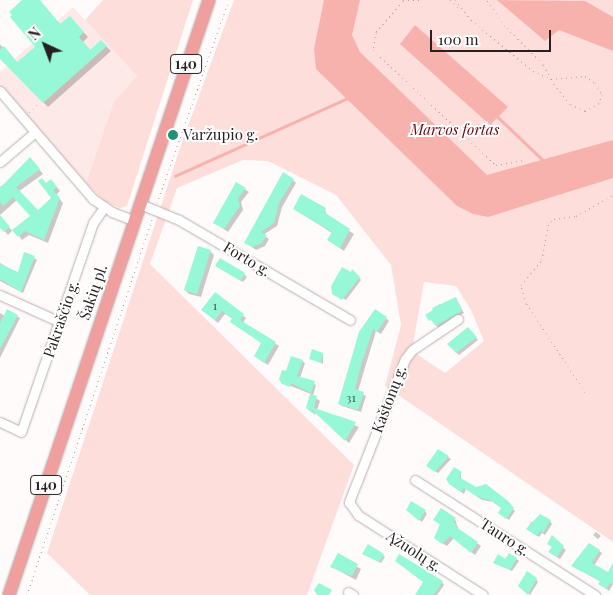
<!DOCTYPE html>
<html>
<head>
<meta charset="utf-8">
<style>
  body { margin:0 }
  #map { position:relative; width:613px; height:595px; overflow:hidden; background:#fefbfa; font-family:"Playfair Display",serif }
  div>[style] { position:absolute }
  .built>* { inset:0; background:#fdeae8 }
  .green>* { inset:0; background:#fededb }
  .water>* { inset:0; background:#f8b2ad }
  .shadow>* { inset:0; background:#0003 }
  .stream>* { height:2.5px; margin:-1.25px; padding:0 1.25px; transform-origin:1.25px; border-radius:1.25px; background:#f8b2ad }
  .building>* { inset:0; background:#97f8d7 }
  .path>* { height:1px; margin-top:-0.5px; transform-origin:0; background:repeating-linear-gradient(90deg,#a6a2a1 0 1px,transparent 0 5px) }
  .roads { filter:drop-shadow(0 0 1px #bbaeac) drop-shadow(0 0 1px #bbaeac) }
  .street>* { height:9px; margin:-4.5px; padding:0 4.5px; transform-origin:4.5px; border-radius:4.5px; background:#fff }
  .primary>* { height:12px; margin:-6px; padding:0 6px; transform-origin:6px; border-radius:6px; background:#ee9f9e }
  .dots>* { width:14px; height:14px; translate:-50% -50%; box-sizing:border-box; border:2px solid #fff; border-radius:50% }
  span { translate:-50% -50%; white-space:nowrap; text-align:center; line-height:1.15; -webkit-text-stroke:4px #fff; paint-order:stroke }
  .number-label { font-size:12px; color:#43584e }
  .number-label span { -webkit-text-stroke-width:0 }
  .shield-label span { padding:1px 4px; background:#fff; border:1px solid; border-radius:4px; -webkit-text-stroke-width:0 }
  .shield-label { font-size:14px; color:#272221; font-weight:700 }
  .park-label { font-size:15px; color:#6d0512; font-style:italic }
  .poi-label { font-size:15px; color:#272221 }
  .left { translate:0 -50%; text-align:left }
  .street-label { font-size:15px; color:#272221 }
  .north { position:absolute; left:20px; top:20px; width:50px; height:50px; -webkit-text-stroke:4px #fff; paint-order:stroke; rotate:317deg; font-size:14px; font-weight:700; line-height:20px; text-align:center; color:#272221 }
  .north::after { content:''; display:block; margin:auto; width:18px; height:22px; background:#272221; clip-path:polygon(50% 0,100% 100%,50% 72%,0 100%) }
  .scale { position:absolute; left:430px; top:30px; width:121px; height:22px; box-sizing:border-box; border:2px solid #272221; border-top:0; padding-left:6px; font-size:15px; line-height:18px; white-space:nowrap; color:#272221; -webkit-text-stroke:4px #fff; paint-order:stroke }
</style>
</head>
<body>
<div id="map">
  <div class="built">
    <div style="clip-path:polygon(73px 7px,137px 76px,114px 101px,86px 183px,0 87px,0 72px)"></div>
  </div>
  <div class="green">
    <div style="clip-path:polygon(103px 0,193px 0,127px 206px,120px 208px,104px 201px,86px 183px,114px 101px,137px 76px,85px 20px)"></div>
    <div style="clip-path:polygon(evenodd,234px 0,613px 0,613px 542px,385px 386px,401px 325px,391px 265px,336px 195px,268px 161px,243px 160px,177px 188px,150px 264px,354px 465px,307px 595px,90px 595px,47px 553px,180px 148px,234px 0,424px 282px,456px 286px,471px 310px,484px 341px,445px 373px,412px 351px,424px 282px)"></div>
  </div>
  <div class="water">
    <div style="clip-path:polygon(324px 0,360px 0,352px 35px,360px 52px,487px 175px,613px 140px,613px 178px,488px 217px,473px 214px,457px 206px,316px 69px,314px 49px)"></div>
    <div style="clip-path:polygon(497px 0,585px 1px,613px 17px,613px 51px,559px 30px,545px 41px)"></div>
    <div style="clip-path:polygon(415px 25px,508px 107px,490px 125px,400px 44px)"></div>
  </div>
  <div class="shadow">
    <div style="clip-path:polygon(24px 0,39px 0,61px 25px,74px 22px,88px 37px,83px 42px,91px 51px,101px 41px,111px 51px,48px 107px,0 58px,0 44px,17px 64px,36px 47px)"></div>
    <div style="clip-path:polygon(34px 163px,43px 174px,18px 192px,38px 212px,53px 198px,47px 185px,55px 185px,60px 191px,56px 195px,63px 203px,48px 243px,29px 235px,22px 240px,19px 236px,32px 217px,17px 200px,0 215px,0 187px)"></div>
    <div style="clip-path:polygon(293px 180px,296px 183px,282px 207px,277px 226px,263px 235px,269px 239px,265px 246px,256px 250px,249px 245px,246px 242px)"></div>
    <div style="clip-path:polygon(236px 183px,249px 192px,241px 202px,243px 210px,228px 232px,215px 223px)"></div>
    <div style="clip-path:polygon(294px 209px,325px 209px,327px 216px,354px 234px,344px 251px,328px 240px,332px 233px)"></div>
    <div style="clip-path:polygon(0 216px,12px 231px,8px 235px,0 226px)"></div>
    <div style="clip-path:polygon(210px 251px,214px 255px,201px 297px,189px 294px,185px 290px)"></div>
    <div style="clip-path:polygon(34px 258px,37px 260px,23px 293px,0 281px,0 263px,19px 274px)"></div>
    <div style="clip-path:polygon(219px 268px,244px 274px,247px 277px,243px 282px)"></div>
    <div style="clip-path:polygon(353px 271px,361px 280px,346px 300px,333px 293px)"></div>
    <div style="clip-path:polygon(215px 294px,246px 318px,243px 323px,279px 346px,268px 365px,255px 356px,263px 344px,233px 319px,225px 314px,218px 323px,206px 313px)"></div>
    <div style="clip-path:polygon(456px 298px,464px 313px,439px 328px,427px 315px,440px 304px,443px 307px)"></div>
    <div style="clip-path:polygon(7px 311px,20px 318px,0 358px,0 313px,5px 316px)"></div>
    <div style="clip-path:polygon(386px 318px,389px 321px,381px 334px,376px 331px,358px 391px,366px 396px,361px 412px,342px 406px,339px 403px,360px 333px)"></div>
    <div style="clip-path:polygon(468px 329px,478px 340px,459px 355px,449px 345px)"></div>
    <div style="clip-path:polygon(323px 354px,323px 364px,310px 358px)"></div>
    <div style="clip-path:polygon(302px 361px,305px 363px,300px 378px,316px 385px,313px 396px,320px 401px,317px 410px,359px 427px,349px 443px,316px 412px,315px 415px,307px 407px,311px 394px,283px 383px,287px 373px)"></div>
    <div style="clip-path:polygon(438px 451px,451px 459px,438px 473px,430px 468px)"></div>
    <div style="clip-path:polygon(461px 473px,461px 479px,475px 488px,486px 486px,515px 511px,509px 520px,502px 515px,503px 508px,494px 502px,482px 500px,466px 489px,464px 494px,450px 484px)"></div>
    <div style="clip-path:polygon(407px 509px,425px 511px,427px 514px,422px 522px)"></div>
    <div style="clip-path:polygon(455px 519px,459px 531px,481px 546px,475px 555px,454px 538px,447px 546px,439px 541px,441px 525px,438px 523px)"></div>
    <div style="clip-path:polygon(550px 521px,552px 524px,545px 535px,542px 533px,539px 537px,527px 529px,531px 522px)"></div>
    <div style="clip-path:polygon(596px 532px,601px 536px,598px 539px,593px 535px)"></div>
    <div style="clip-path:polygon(557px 543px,566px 550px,560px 559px,552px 554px)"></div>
    <div style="clip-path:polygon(599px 551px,602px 553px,594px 566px,608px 574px,613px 566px,613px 584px,609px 591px,600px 584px,601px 582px,573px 566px)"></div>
    <div style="clip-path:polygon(363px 554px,383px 555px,385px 557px,381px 563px)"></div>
    <div style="clip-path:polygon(510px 554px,519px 561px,512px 571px,494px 563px,506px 561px)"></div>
    <div style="clip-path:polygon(338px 555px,361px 569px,356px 580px,332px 567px)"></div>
    <div style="clip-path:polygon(536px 579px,538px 582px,530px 595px,522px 588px)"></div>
    <div style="clip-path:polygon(424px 582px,442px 582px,444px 585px,437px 595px,431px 595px)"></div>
  </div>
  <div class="stream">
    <div style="left:498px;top:117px;width:62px;rotate:43.7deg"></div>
    <div style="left:175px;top:176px;width:190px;rotate:-24.3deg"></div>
  </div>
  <div class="building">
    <div style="clip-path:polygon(22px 0,40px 0,60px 24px,70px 16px,84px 32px,79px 37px,90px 50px,101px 40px,107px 46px,43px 103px,0 59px,0 50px,4px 46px,17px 62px,35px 47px,10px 17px,12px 15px,9px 12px)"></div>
    <div style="clip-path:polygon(30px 157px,40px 169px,16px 187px,38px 210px,51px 198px,38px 181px,42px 178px,46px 183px,51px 179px,57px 187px,53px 190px,60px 198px,44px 240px,25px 231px,18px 237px,12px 230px,30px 216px,13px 197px,3px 206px,0 202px,0 188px)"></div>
    <div style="clip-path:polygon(283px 172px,294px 179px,279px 203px,274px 223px,261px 232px,267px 235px,262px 243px,252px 247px,244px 243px)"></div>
    <div style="clip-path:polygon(236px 182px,246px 188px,238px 198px,240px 206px,224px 229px,213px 223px)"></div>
    <div style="clip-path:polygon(301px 194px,326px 208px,324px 212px,350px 229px,340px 248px,327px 240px,332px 232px,293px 209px)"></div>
    <div style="clip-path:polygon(0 215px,10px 227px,4px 232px,0 228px)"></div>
    <div style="clip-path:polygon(198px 246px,211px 250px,197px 294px,184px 290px)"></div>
    <div style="clip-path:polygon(24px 252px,35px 256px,21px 292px,0 279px,0 264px,18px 272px)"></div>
    <div style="clip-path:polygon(220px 258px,245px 273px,241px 281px,215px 266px)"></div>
    <div style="clip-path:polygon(342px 267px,351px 272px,352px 269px,360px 277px,342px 300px,332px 294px,331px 286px)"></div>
    <div style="clip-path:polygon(215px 292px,244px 314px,240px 320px,276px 342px,264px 363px,254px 356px,261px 343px,230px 322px,232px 318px,222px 311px,215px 320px,201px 310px)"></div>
    <div style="clip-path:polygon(456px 297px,462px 311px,436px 326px,431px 320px,429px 321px,425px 315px,433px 310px,432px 308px)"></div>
    <div style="clip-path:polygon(7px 309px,18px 315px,0 349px,0 323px)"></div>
    <div style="clip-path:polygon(375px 309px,387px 317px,377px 332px,373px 329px,362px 362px,355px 389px,364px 392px,358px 410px,338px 404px,359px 332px)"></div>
    <div style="clip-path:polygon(468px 327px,477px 337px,456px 353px,447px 344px)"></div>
    <div style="clip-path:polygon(312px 349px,323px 353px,321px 363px,309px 359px)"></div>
    <div style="clip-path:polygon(291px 356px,303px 360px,297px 376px,315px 381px,311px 393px,291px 383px,290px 387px,282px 384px,279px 379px,282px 370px,286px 371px)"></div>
    <div style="clip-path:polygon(310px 394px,317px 396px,314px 408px,356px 422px,345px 441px,312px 410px,312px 413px,306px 408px)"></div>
    <div style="clip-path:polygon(438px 449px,449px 456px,435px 472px,426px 466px)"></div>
    <div style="clip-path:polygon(454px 467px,462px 472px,459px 477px,476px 487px,486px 484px,508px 501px,514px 508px,506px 519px,498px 513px,501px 508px,490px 500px,479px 498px,464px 488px,461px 492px,449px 484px,446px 479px)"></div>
    <div style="clip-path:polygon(411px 501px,426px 510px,419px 521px,406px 510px)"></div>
    <div style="clip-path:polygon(441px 508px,456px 518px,453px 522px,457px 525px,456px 527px,478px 542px,471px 553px,450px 536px,442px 544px,434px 538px,440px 524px,433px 520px)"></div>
    <div style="clip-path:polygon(540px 514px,551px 520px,543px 533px,540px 531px,537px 536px,526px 529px)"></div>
    <div style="clip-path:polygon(552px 535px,564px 546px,557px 557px,548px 552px,552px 547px,547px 544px)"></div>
    <div style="clip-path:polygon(589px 543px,600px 550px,592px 563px,608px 572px,613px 563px,613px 584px,610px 583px,606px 589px,598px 584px,600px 581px,571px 566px)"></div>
    <div style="clip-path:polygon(368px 544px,384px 554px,379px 562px,362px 554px)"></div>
    <div style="clip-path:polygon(338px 553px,358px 564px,352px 576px,330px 567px)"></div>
    <div style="clip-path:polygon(509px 553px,517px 558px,510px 570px,493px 563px,498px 554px,505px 559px)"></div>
    <div style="clip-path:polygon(399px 554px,443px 581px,434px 595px,415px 595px,423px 582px,395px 561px)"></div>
    <div style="clip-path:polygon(527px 571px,537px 578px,528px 595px,518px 586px)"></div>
    <div style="clip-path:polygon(319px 583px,332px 590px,329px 595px,317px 595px,314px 590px)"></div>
  </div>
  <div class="path">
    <div style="left:403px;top:0;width:18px"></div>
    <div style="left:450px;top:0;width:11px;rotate:41deg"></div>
    <div style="left:455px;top:0;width:26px;rotate:51deg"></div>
    <div style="left:471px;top:20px;width:80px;rotate:39.4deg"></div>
    <div style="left:533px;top:71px;width:20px;rotate:24deg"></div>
    <div style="left:551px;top:79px;width:34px;rotate:-5deg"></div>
    <div style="left:585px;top:76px;width:12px;rotate:35deg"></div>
    <div style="left:595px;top:83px;width:13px;rotate:58deg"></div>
    <div style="left:602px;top:94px;width:9px;rotate:108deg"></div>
    <div style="left:599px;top:103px;width:16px;rotate:150deg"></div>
    <div style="left:585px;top:111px;width:17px;rotate:-155deg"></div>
    <div style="left:570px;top:104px;width:26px;rotate:-129deg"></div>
    <div style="left:554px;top:84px;width:6px;rotate:-121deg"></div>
    <div style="left:551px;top:79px;width:17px;rotate:-118deg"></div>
    <div style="left:543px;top:64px;width:54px;rotate:-135deg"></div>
    <div style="left:505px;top:26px;width:32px;rotate:-125deg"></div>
    <div style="left:403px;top:1px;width:41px;rotate:131.1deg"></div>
    <div style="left:376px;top:32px;width:18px;rotate:99deg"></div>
    <div style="left:373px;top:50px;width:168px;rotate:43.1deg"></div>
    <div style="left:496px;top:165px;width:27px;rotate:-10deg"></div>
    <div style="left:29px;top:112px;width:11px;rotate:-41deg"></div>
    <div style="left:157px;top:203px;width:215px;rotate:-70.5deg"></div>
    <div style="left:585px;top:392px;width:107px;rotate:-123.5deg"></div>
    <div style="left:526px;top:303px;width:19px;rotate:-106deg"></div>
    <div style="left:521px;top:285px;width:33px;rotate:-50deg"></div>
    <div style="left:542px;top:260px;width:36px;rotate:-80deg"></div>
    <div style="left:548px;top:225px;width:8px;rotate:-45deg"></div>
    <div style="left:554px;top:219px;width:22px;rotate:-8deg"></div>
    <div style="left:576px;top:216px;width:43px;rotate:-29.6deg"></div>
    <div style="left:27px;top:595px;width:396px;rotate:-71.6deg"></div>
  </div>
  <div class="roads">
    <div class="street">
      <div style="left:0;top:91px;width:143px;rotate:49.3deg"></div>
      <div style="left:93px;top:199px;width:23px;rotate:34deg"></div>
      <div style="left:112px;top:212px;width:25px;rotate:21deg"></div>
      <div style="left:0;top:162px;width:46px;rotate:-40.6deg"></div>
      <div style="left:140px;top:204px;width:42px;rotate:22.3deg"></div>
      <div style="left:179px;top:220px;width:198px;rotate:30.3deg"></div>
      <div style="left:0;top:295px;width:66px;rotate:24.2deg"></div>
      <div style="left:458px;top:319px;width:55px;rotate:146deg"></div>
      <div style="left:412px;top:350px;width:11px;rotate:128deg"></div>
      <div style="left:405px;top:359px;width:154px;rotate:111.4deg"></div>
      <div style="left:349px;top:502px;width:16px;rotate:55deg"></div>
      <div style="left:358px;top:515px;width:148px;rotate:32.6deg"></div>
      <div style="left:0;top:422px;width:23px;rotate:25deg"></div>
      <div style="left:21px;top:432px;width:221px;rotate:-71deg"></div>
      <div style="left:93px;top:223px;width:19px;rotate:-55deg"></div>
      <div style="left:415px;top:480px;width:214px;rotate:32.6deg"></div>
      <div style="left:348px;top:592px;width:6px;rotate:31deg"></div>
    </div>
    <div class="primary">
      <div style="left:9px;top:595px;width:628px;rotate:-71.42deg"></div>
    </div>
  </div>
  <div class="dots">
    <div style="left:173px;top:135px;background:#219375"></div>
  </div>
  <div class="number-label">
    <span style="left:215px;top:306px">1</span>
    <span style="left:351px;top:398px">31</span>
  </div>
  <div class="shield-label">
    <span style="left:186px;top:64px">140</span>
    <span style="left:46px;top:485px">140</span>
  </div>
  <div class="park-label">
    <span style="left:455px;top:130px">Marvos fortas</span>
  </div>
  <div class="poi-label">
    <span class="left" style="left:183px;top:135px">Varžupio g.</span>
  </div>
  <div class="street-label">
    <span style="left:247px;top:259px;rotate:31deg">Forto g.</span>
    <span style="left:93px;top:292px;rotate:-71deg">Šakių pl.</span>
    <span style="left:61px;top:319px;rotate:-71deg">Pakraščio g.</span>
    <span style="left:389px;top:399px;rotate:-69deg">Kaštonų g.</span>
    <span style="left:505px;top:537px;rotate:33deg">Tauro g.</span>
    <span style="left:414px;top:551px;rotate:33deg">Ąžuolų g.</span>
  </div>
  <div class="north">N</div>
  <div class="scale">100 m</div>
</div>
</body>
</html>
